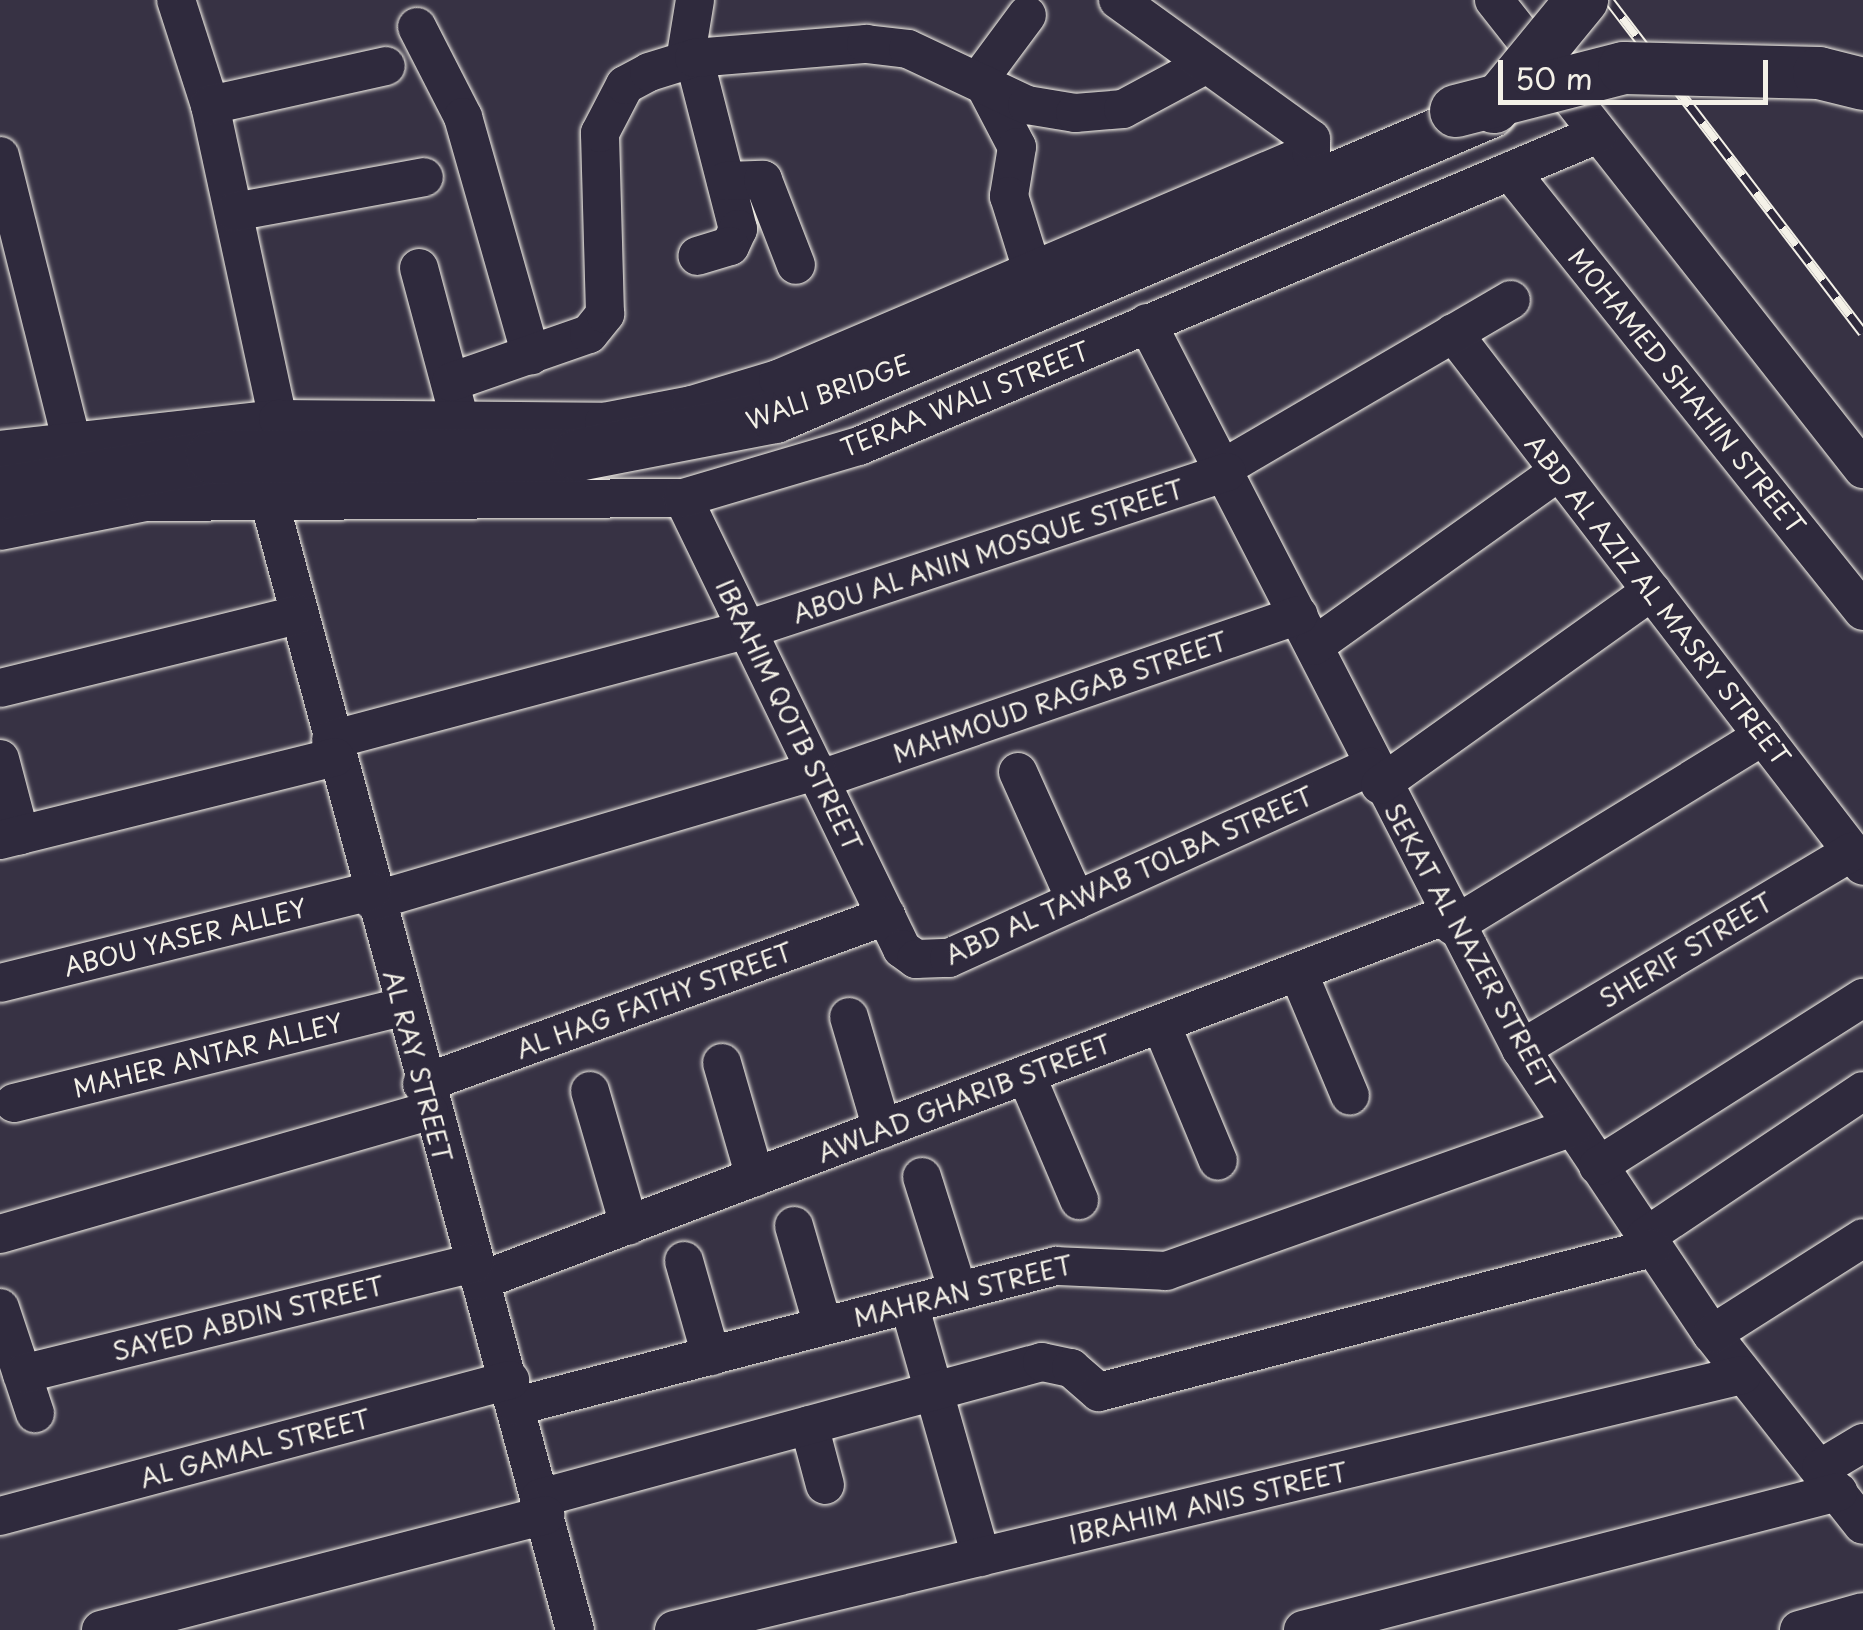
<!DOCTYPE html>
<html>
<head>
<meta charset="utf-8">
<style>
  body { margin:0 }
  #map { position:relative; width:1863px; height:1630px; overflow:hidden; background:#373244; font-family:"Playpen Sans",sans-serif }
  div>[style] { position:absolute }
  .roads { filter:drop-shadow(0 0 2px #f4f1e8) drop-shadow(0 0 2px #f4f1e8) }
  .street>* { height:38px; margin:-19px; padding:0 19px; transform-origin:19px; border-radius:19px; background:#2f2a3d }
  .secondary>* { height:52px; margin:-26px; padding:0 26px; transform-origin:26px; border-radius:26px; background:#2f2a3d }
  .rail>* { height:11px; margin-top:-5.5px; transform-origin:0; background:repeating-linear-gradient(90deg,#2f2a3d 0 22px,#f4f1e8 0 44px); box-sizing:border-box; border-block:2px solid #f4f1e8 }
  .bridges { filter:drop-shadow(0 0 2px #f4f1e8) drop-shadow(0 0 2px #f4f1e8) }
  .secondary-bridge>* { height:52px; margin:-26px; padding:0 26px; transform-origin:26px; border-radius:26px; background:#2f2a3d }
  span { translate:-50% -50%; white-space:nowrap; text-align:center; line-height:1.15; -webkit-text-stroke:8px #2f2a3d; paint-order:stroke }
  .street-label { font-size:25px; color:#f4f1e8 }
  .scale { position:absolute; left:1498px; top:60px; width:270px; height:45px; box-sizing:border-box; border:5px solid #f4f1e8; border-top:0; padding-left:12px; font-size:30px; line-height:35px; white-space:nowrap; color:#f4f1e8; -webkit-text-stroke:8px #2f2a3d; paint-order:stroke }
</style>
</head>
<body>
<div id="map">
  <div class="roads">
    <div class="street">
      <div style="left:176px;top:0;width:110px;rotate:72.1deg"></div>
      <div style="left:210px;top:105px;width:321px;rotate:77.8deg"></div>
      <div style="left:1494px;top:0;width:597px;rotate:51.81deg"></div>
      <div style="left:417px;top:27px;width:101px;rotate:62.9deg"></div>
      <div style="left:463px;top:117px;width:248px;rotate:74.1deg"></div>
      <div style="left:694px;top:58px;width:177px;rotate:75.6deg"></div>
      <div style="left:738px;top:229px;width:19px;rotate:115deg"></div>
      <div style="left:730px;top:246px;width:34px;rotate:163deg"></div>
      <div style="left:685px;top:61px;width:62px;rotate:-80.7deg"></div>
      <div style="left:978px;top:81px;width:82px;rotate:-53.4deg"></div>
      <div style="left:984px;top:84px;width:71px;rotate:62.4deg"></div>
      <div style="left:1017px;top:147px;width:50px;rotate:99.3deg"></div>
      <div style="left:1009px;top:196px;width:81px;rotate:72.7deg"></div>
      <div style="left:210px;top:105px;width:180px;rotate:-12.5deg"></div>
      <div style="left:0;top:156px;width:288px;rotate:75.9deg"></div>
      <div style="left:1510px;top:171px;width:564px;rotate:51.26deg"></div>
      <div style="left:726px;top:181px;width:37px;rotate:-2deg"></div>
      <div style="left:763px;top:180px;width:91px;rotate:68.8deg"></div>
      <div style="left:234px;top:212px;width:193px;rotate:-10.4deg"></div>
      <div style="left:419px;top:268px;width:143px;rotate:75deg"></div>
      <div style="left:1147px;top:323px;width:817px;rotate:62.74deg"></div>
      <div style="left:1521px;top:1049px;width:343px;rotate:56.2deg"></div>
      <div style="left:1712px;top:1334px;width:243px;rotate:51.7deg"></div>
      <div style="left:1453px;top:333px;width:672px;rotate:52.43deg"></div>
      <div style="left:451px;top:382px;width:146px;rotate:-19.2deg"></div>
      <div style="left:589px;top:334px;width:26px;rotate:-51deg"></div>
      <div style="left:605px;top:314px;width:181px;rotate:-91.6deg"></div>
      <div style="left:600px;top:133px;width:54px;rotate:-62.5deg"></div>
      <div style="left:625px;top:85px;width:27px;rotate:-28deg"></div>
      <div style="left:649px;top:72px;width:47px;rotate:-17.3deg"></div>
      <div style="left:694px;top:58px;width:173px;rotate:-4.7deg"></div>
      <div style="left:866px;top:44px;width:42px;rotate:6.8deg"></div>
      <div style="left:908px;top:49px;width:132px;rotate:25.2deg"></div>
      <div style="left:1027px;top:105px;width:49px;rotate:9.5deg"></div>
      <div style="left:1075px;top:113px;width:48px;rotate:-4.8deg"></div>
      <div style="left:1123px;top:109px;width:95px;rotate:-28.2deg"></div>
      <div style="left:0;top:450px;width:280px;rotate:-6.4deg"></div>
      <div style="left:278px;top:419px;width:326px;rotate:0.5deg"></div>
      <div style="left:604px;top:422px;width:90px;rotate:-10.9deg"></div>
      <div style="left:692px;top:405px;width:90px;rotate:-16.8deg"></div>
      <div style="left:778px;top:379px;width:579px;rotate:-23.07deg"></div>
      <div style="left:1311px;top:152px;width:13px;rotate:-90deg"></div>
      <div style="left:1311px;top:139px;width:238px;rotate:-144.2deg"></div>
      <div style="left:1225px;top:467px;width:331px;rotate:-30.3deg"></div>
      <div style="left:683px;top:498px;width:501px;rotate:64.1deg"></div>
      <div style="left:902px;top:949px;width:17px;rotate:36deg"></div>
      <div style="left:916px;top:959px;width:33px;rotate:-2deg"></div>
      <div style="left:949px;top:958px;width:463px;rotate:-24.4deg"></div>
      <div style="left:269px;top:500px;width:1171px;rotate:74.85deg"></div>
      <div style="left:0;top:531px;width:148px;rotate:-11.3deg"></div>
      <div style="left:145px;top:502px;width:538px;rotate:-0.43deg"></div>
      <div style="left:683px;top:498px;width:184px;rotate:-16.5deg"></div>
      <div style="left:859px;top:446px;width:802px;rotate:-22.89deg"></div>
      <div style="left:1314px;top:646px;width:301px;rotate:-35.5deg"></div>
      <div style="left:0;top:688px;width:307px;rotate:-13.8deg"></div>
      <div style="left:331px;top:740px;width:432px;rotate:-14.9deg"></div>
      <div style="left:749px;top:629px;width:503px;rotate:-18.18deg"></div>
      <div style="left:0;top:759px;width:79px;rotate:75.3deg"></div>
      <div style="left:1018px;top:772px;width:141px;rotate:65.8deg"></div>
      <div style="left:821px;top:779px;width:505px;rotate:-18.94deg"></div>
      <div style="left:1380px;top:785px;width:334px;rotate:-35.5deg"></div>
      <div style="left:0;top:840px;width:345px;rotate:-13.9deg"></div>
      <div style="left:373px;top:901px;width:463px;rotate:-16.4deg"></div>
      <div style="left:1453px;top:926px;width:364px;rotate:-31.5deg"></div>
      <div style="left:1298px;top:972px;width:134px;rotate:67.2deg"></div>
      <div style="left:0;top:983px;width:382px;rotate:-13.9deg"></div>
      <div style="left:849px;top:1017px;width:117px;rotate:73.6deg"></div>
      <div style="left:1161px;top:1024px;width:148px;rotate:67.4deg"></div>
      <div style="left:1521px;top:1049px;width:385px;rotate:-30.8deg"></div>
      <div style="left:722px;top:1063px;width:119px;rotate:73.9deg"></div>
      <div style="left:1026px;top:1075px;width:136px;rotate:67deg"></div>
      <div style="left:422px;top:1084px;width:494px;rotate:-19.9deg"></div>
      <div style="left:590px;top:1091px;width:140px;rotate:73.8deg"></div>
      <div style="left:14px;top:1103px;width:400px;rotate:-13.9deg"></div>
      <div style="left:1598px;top:1166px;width:314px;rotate:-32.4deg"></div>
      <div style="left:922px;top:1177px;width:120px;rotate:72.5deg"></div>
      <div style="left:794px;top:1226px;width:104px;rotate:73.8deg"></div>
      <div style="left:0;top:1234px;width:446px;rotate:-16deg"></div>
      <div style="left:1645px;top:1237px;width:262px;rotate:-33.8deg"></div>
      <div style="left:684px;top:1261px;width:99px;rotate:74.1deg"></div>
      <div style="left:480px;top:1281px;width:1034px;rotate:-20.73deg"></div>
      <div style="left:909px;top:1304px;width:263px;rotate:74.1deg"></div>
      <div style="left:0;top:1308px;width:111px;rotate:71.6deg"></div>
      <div style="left:1712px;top:1334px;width:179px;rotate:-32.4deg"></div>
      <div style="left:22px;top:1374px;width:466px;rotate:-13.8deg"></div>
      <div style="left:517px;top:1406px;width:557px;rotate:-14.56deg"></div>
      <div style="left:1056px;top:1266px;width:110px;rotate:2.6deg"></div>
      <div style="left:1166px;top:1271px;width:431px;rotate:-19.5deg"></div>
      <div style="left:809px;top:1425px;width:62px;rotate:75.1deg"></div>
      <div style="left:1821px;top:1468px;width:49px;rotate:-30.8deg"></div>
      <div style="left:540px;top:1498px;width:520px;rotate:-15.16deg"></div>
      <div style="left:1042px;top:1362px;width:30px;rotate:12deg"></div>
      <div style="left:1071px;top:1368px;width:37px;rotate:41deg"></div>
      <div style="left:1099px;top:1392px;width:571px;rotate:-14.6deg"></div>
      <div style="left:0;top:1516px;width:528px;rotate:-14.93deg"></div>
      <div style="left:101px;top:1630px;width:459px;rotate:-14.5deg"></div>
      <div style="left:674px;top:1630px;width:1098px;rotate:-13.43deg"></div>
      <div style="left:1303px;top:1630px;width:553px;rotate:-14.46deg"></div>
      <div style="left:1799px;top:1630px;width:66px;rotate:-15.7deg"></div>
    </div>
    <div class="secondary">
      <div style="left:0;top:493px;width:215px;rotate:-9.6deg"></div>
      <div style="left:212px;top:457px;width:366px;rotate:-0.3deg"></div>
      <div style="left:578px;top:455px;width:201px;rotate:-10.9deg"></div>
      <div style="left:775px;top:417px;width:777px;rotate:-23.1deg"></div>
    </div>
  </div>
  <div class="rail">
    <div style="left:1609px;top:0;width:418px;rotate:52.6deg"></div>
  </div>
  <div class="bridges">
    <div class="secondary-bridge">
      <div style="left:1494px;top:107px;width:139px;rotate:-50.6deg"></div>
      <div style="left:1456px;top:111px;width:173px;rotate:-14.4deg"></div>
      <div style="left:1624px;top:68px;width:195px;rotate:1.5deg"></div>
      <div style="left:1819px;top:73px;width:45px;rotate:14deg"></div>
    </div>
  </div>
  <div class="street-label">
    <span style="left:1687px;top:391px;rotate:51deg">MOHAMED SHAHIN STREET</span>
    <span style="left:828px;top:392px;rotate:-20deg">WALI BRIDGE</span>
    <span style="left:965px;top:399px;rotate:-22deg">TERAA WALI STREET</span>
    <span style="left:988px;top:551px;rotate:-18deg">ABOU AL ANIN MOSQUE STREET</span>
    <span style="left:1658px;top:600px;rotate:52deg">ABD AL AZIZ AL MASRY STREET</span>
    <span style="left:1060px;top:697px;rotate:-19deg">MAHMOUD RAGAB STREET</span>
    <span style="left:789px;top:715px;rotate:64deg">IBRAHIM QOTB STREET</span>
    <span style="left:1129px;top:875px;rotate:-24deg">ABD AL TAWAB TOLBA STREET</span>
    <span style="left:185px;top:937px;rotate:-14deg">ABOU YASER ALLEY</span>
    <span style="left:1470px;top:946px;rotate:61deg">SEKAT AL NAZER STREET</span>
    <span style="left:1686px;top:950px;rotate:-31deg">SHERIF STREET</span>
    <span style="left:654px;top:1000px;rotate:-20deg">AL HAG FATHY STREET</span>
    <span style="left:208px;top:1055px;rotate:-14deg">MAHER ANTAR ALLEY</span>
    <span style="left:418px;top:1066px;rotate:75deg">AL RAY STREET</span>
    <span style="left:964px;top:1098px;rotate:-21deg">AWLAD GHARIB STREET</span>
    <span style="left:963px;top:1291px;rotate:-14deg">MAHRAN STREET</span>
    <span style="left:248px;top:1318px;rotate:-14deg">SAYED ABDIN STREET</span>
    <span style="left:255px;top:1448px;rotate:-15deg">AL GAMAL STREET</span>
    <span style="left:1208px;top:1503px;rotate:-13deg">IBRAHIM ANIS STREET</span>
  </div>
  <div class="scale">50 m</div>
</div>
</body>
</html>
